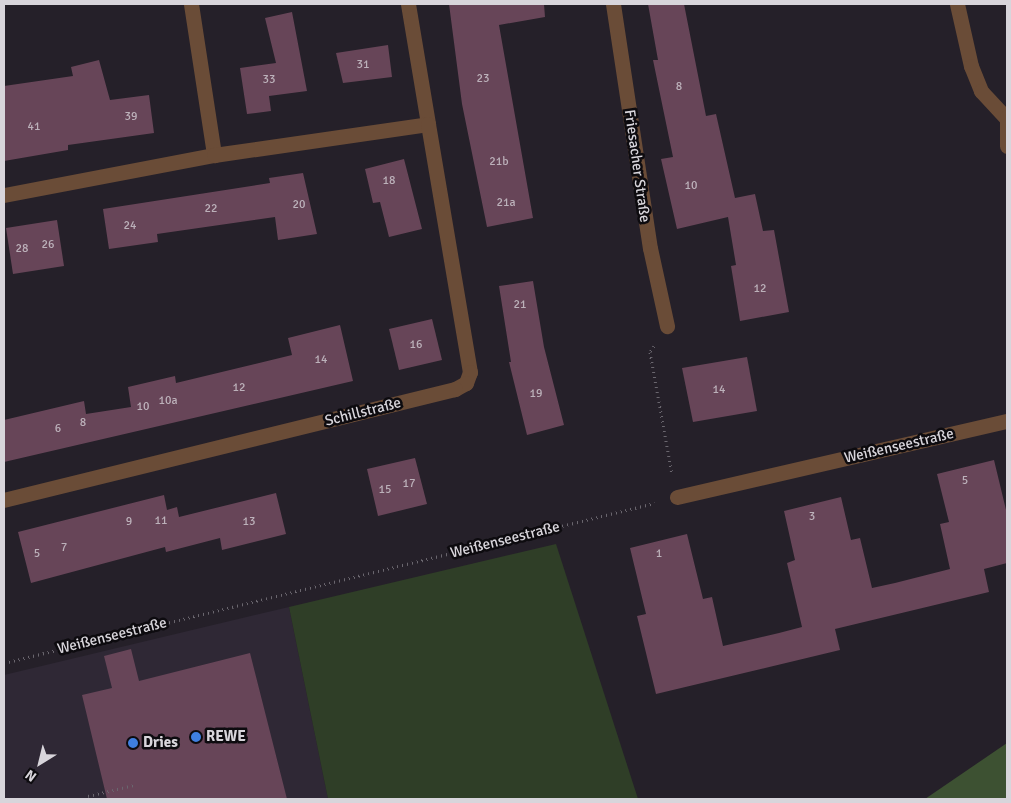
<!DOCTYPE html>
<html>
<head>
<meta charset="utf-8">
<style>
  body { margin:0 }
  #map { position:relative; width:1011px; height:803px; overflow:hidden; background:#252029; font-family:Signika,sans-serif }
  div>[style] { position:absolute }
  .built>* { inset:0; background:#2f2835 }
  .green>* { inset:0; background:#2f3e27 }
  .forest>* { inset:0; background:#3d5132 }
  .building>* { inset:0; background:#674558 }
  .path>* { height:3px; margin-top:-1.5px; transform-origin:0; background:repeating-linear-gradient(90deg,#6a666e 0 1px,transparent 0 5px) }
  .minor>* { height:15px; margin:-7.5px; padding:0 7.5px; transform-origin:7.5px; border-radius:7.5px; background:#6a4c37 }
  .dots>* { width:14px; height:14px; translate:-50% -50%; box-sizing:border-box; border:2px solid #0d0b0f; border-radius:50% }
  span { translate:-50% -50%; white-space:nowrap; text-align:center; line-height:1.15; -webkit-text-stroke:5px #0d0b0f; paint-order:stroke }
  .number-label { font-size:12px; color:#bcb1ba }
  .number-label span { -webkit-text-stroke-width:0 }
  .street-label { font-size:15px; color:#d8d5db }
  .poi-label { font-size:15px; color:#d8d5db; font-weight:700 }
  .left { translate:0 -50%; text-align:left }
  .frame { position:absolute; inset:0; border:5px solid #d8d5db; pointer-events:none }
  .north { position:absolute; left:15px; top:738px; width:50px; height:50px; -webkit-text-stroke:4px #0d0b0f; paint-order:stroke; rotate:216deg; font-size:14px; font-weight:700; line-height:20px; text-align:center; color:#d8d5db }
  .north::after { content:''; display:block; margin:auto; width:18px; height:22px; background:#d8d5db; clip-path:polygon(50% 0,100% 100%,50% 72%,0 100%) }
</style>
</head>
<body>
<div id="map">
  <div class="built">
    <div style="clip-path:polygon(289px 607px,328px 799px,4px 799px,4px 675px)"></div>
  </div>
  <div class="green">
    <div style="clip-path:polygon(556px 544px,638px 799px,328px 799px,289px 607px)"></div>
  </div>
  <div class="forest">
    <div style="clip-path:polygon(1007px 743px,1007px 799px,925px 799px)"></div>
  </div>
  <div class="building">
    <div style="clip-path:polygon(449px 4px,544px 4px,545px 17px,499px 25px,533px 218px,487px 227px,462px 104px)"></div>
    <div style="clip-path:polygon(648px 4px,684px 4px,706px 116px,716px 114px,735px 198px,755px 194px,763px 231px,774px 230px,789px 312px,740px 321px,731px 266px,736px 265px,728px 217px,677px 229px,661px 159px,673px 157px,653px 60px,658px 60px)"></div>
    <div style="clip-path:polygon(292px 12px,307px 91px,269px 96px,271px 111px,247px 114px,240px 68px,276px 63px,265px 18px)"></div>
    <div style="clip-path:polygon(388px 45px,392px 77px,343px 83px,336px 53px)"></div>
    <div style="clip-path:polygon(99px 60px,110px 100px,149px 95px,154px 133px,68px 145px,68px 150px,4px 161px,4px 86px,73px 76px,71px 67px)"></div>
    <div style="clip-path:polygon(404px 159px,422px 229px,389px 237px,380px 202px,373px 203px,365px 169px)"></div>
    <div style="clip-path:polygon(303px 173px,317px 234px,278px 240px,275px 217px,157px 234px,158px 242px,109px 249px,103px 209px,270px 183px,269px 178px)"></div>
    <div style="clip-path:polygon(57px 220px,64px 266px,13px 274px,6px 228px)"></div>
    <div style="clip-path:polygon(533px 281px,544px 347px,564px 425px,527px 435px,509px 362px,511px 362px,499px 286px)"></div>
    <div style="clip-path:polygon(432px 319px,442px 360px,399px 370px,389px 329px)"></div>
    <div style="clip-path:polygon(340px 325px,353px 381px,4px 462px,4px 420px,84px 401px,86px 414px,131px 407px,128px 387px,175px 376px,176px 383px,292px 355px,288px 338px)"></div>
    <div style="clip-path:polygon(747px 357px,757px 411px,693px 422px,682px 368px)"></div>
    <div style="clip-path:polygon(415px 458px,427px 504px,378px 516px,367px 469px)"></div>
    <div style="clip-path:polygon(994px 460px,1007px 514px,1007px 563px,984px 569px,989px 592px,835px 629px,840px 650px,656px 694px,637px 616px,646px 614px,630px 548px,687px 534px,703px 599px,712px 597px,723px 646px,779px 633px,802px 627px,787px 563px,795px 560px,784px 511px,841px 497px,851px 540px,860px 538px,872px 588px,895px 583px,950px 569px,940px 524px,949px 522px,937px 474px)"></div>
    <div style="clip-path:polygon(276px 493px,286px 534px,222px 550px,220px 538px,166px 552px,165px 547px,31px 583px,18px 532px,164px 495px,167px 510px,177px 507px,179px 517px)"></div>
    <div style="clip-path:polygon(131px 649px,139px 681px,250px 653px,287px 799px,107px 799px,82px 695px,112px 688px,104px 656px)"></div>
  </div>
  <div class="path">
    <div style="left:654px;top:346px;width:7px;rotate:124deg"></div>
    <div style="left:650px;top:352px;width:124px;rotate:79.8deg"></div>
    <div style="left:4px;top:663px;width:670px;rotate:-13.81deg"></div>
    <div style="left:88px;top:796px;width:47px;rotate:-13.4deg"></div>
  </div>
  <div class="minor">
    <div style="left:191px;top:4px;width:153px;rotate:81.3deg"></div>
    <div style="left:408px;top:4px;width:122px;rotate:80.5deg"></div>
    <div style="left:613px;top:4px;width:247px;rotate:81.4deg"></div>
    <div style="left:650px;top:248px;width:80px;rotate:77.7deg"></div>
    <div style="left:957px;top:4px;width:64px;rotate:77.3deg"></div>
    <div style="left:971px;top:66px;width:27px;rotate:68deg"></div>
    <div style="left:981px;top:91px;width:37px;rotate:47deg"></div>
    <div style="left:1007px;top:117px;width:29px;rotate:90deg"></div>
    <div style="left:4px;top:195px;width:214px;rotate:-10.8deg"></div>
    <div style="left:214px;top:155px;width:216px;rotate:-8.2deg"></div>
    <div style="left:428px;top:124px;width:252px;rotate:80.4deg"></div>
    <div style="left:470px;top:372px;width:12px;rotate:110deg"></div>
    <div style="left:466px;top:383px;width:13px;rotate:151deg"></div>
    <div style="left:455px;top:389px;width:464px;rotate:166.2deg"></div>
    <div style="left:677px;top:497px;width:339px;rotate:-13deg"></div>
  </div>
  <div class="dots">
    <div style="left:196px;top:737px;background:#3f7fe0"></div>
    <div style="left:133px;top:743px;background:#3f7fe0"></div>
  </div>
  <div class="number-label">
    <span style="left:363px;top:65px">31</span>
    <span style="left:483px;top:79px">23</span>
    <span style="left:269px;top:80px">33</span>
    <span style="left:679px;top:87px">8</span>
    <span style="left:131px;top:117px">39</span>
    <span style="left:34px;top:127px">41</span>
    <span style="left:499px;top:162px">21b</span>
    <span style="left:389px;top:181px">18</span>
    <span style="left:691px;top:186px">10</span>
    <span style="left:506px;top:203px">21a</span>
    <span style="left:299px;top:205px">20</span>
    <span style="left:211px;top:209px">22</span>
    <span style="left:130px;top:226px">24</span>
    <span style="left:48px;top:245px">26</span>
    <span style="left:22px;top:249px">28</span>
    <span style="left:760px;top:289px">12</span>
    <span style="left:520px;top:305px">21</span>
    <span style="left:416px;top:345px">16</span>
    <span style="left:321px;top:360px">14</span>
    <span style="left:239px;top:388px">12</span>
    <span style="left:719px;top:390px">14</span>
    <span style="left:536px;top:394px">19</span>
    <span style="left:168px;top:401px">10a</span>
    <span style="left:143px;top:407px">10</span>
    <span style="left:83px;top:423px">8</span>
    <span style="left:58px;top:429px">6</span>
    <span style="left:965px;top:481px">5</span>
    <span style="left:409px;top:484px">17</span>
    <span style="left:385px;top:490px">15</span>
    <span style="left:812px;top:517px">3</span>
    <span style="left:161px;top:521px">11</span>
    <span style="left:129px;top:522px">9</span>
    <span style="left:249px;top:522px">13</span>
    <span style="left:64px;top:548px">7</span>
    <span style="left:37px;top:554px">5</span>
    <span style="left:659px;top:554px">1</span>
  </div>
  <div class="street-label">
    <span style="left:637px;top:166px;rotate:82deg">Friesacher Straße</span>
    <span style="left:363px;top:412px;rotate:-14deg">Schillstraße</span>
    <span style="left:899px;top:446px;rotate:-13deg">Weißenseestraße</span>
    <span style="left:505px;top:540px;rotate:-14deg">Weißenseestraße</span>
    <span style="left:112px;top:636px;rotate:-14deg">Weißenseestraße</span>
  </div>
  <div class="poi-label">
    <span class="left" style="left:206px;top:737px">REWE</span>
    <span class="left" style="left:143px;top:743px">Dries</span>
  </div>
  <div class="frame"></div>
  <div class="north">N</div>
</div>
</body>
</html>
